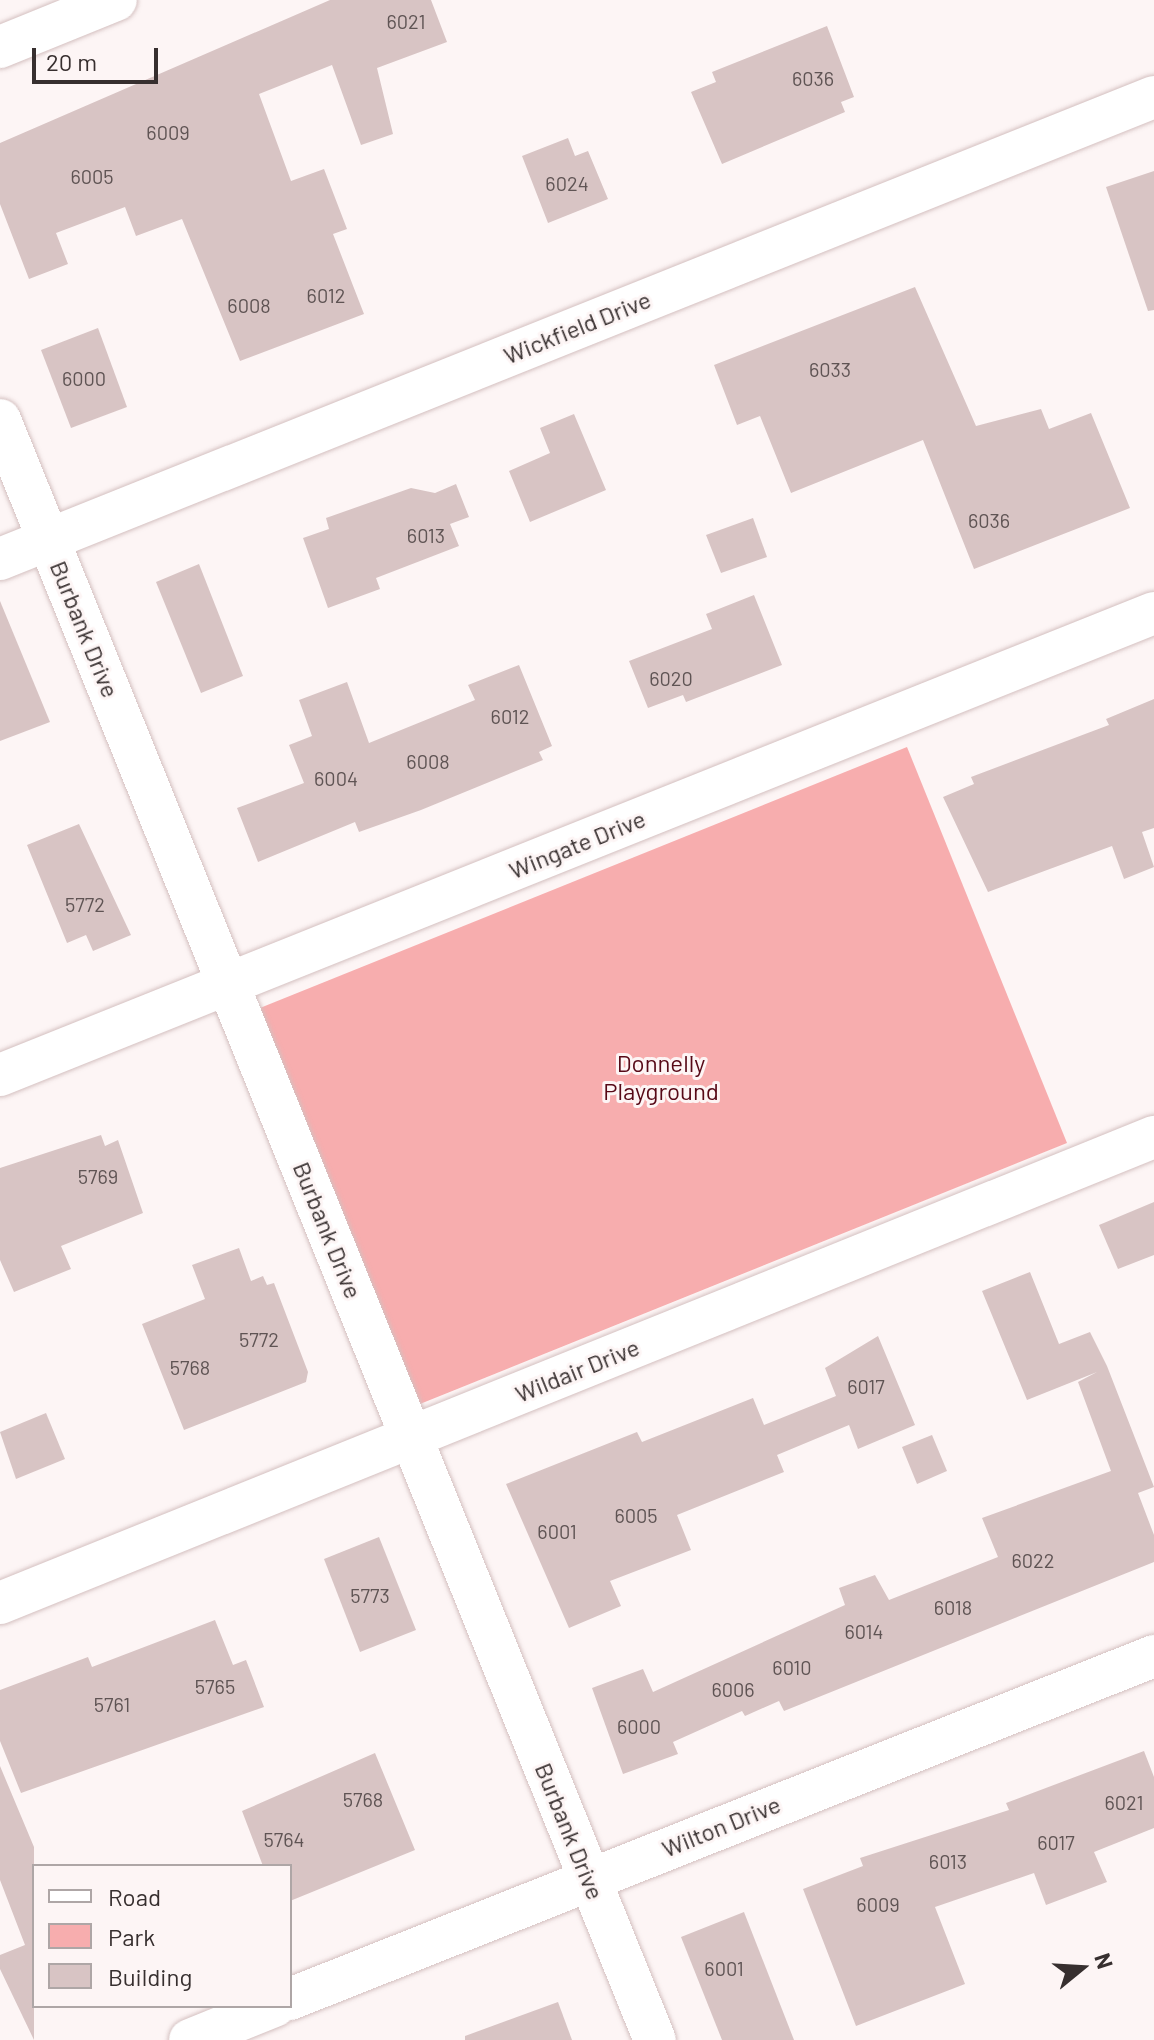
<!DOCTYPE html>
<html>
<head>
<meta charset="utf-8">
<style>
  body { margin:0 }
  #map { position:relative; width:1154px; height:2040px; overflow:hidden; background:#fdf5f5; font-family:Barlow,sans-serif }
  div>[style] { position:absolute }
  .green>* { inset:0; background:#f7adae }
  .building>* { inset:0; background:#d8c4c4 }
  .roads { filter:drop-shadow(0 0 2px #d4c0c0) drop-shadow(0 0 2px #d4c0c0) }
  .street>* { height:42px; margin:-21px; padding:0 21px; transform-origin:21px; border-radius:21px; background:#fff }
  span { translate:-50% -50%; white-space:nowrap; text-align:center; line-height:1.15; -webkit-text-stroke:6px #fdf5f5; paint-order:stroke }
  .number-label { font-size:20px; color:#5f5454 }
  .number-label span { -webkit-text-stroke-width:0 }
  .street-label { font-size:24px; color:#372f2f }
  .park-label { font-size:24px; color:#570917 }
  .legend { position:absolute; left:32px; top:1864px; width:260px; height:144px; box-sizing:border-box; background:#fdf5f5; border:2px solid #aea6a6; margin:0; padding:10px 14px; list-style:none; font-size:24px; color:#372f2f }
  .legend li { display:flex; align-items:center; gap:16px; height:40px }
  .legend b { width:40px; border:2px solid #aea6a6 }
  .north { position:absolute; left:1042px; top:1928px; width:80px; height:80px; -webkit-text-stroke:6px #fdf5f5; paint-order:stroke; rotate:72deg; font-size:22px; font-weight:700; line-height:32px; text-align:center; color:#372f2f }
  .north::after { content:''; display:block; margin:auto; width:28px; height:36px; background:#372f2f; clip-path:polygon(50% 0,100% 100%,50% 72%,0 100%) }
  .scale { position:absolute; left:32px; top:48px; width:126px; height:36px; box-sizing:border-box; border:4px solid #372f2f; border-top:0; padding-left:10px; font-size:24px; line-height:28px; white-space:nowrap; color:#372f2f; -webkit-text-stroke:6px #fdf5f5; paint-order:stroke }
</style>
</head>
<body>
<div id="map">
  <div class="green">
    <div style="clip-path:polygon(907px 747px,1067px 1143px,415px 1406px,255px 1010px)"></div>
  </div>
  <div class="building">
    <div style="clip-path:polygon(330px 0,431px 0,447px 42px,377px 68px,393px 134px,361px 145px,332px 65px,259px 94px,291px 181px,324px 169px,347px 229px,333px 234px,364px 314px,240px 361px,182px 219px,136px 236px,125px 207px,56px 233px,68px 264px,29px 279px,0 204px,0 143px)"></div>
    <div style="clip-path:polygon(827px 26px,854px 97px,841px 102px,845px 112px,722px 164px,691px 92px,716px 82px,712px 72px)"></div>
    <div style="clip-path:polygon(568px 138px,575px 156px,588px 151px,608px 199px,548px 223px,522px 156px)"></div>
    <div style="clip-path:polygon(1154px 171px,1154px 310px,1148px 311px,1106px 187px)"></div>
    <div style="clip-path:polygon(915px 287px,976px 426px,1041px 409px,1049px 429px,1091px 413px,1130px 508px,974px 569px,923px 440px,791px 493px,760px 416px,737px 425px,714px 365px)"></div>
    <div style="clip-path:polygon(98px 328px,127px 407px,71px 428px,41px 350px)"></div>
    <div style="clip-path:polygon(574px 414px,606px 490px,530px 522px,509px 471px,550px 453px,540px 428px)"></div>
    <div style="clip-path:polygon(456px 484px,469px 517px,450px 524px,459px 546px,376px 578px,380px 589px,328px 608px,303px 538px,329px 529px,326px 518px,411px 488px,435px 493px)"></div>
    <div style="clip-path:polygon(753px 518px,767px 557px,721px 573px,706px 535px)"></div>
    <div style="clip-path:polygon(199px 564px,243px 676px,201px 693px,156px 582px)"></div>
    <div style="clip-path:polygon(754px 595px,782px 665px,686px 702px,683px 695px,648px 708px,629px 661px,712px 629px,706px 614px)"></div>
    <div style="clip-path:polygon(0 601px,50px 722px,0 741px)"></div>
    <div style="clip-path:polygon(519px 665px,552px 746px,539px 752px,543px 760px,421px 810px,359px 832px,355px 822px,258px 862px,237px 808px,304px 783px,289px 745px,312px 736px,299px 700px,347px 682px,369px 743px,475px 700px,468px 685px)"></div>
    <div style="clip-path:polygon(1154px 699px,1154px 828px,1142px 832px,1154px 867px,1124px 879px,1112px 846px,988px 892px,943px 797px,974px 784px,971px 777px,1109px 725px,1106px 719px)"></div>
    <div style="clip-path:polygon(79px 824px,131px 935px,93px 951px,86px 935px,67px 943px,27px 845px)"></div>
    <div style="clip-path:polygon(101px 1135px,105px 1146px,118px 1140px,143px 1213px,61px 1246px,71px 1269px,14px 1292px,0 1260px,0 1168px)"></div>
    <div style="clip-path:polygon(1154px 1202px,1154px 1255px,1118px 1269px,1099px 1225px)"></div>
    <div style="clip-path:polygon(239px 1248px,251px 1281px,263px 1276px,267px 1285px,274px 1283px,308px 1372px,306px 1382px,184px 1430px,142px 1324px,205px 1299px,192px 1265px)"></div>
    <div style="clip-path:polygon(1030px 1272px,1059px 1344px,1090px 1332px,1107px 1366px,1154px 1487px,1138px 1493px,1154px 1535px,1154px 1562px,784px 1711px,779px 1701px,745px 1716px,742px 1711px,673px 1742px,678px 1754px,623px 1774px,592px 1688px,643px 1669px,653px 1692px,845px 1605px,839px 1588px,875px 1575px,889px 1600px,998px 1557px,982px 1518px,1111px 1471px,1078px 1382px,1097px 1372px,1027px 1400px,982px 1291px)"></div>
    <div style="clip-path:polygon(878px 1336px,915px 1425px,858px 1449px,849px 1425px,777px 1455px,784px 1472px,677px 1515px,691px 1550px,610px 1581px,621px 1606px,569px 1628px,506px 1484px,637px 1432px,642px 1442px,753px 1398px,764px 1425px,836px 1396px,825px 1368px)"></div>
    <div style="clip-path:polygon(46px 1413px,65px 1459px,16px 1479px,0 1432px)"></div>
    <div style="clip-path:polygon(932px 1435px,947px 1471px,917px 1484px,902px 1447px)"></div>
    <div style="clip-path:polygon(379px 1537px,416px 1630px,360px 1652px,324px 1559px)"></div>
    <div style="clip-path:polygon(215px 1620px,233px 1665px,246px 1660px,264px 1707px,21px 1793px,0 1741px,0 1690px,88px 1657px,92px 1667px)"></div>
    <div style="clip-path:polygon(1144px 1751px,1154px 1777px,1154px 1828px,1094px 1852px,1107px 1882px,1046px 1905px,1034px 1873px,935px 1907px,965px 1984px,856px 2026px,803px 1889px,863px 1866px,860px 1858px,1009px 1810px,1006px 1803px)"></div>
    <div style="clip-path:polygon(375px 1753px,415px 1850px,290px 1901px,290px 1866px,263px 1866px,242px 1811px)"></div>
    <div style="clip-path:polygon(0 1766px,34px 1847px,34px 2040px,0 1969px,0 1955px,25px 1945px,0 1880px)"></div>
    <div style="clip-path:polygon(744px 1912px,794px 2040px,722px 2040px,681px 1937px)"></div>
    <div style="clip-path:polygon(558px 2002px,572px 2040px,465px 2040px,465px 2036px)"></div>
  </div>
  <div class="roads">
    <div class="street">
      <div style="left:0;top:47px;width:125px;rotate:-22.1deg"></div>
      <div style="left:0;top:420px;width:1747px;rotate:67.99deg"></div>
      <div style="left:0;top:559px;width:1243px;rotate:-21.82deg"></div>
      <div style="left:0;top:1075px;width:1243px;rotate:-21.82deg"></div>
      <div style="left:0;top:1603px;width:1245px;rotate:-21.99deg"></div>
      <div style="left:290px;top:1999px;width:930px;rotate:-21.65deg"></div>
      <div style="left:190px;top:2040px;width:91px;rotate:-22deg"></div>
    </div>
  </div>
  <div class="number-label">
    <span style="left:406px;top:21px">6021</span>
    <span style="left:813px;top:78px">6036</span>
    <span style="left:168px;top:132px">6009</span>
    <span style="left:92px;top:176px">6005</span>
    <span style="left:567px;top:183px">6024</span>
    <span style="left:326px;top:295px">6012</span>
    <span style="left:249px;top:305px">6008</span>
    <span style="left:830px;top:369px">6033</span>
    <span style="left:84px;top:378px">6000</span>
    <span style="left:989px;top:520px">6036</span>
    <span style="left:426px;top:535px">6013</span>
    <span style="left:671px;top:678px">6020</span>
    <span style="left:510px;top:716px">6012</span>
    <span style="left:428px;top:761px">6008</span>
    <span style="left:336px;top:778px">6004</span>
    <span style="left:85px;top:904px">5772</span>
    <span style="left:98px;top:1176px">5769</span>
    <span style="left:259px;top:1339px">5772</span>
    <span style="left:190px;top:1367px">5768</span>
    <span style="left:866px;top:1386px">6017</span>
    <span style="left:636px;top:1515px">6005</span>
    <span style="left:557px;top:1531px">6001</span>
    <span style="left:1033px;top:1560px">6022</span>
    <span style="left:370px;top:1595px">5773</span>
    <span style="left:953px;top:1607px">6018</span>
    <span style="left:864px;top:1631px">6014</span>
    <span style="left:792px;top:1667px">6010</span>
    <span style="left:215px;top:1686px">5765</span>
    <span style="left:733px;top:1689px">6006</span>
    <span style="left:112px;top:1704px">5761</span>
    <span style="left:639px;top:1726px">6000</span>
    <span style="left:363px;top:1799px">5768</span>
    <span style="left:1124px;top:1802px">6021</span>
    <span style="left:284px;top:1839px">5764</span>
    <span style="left:1056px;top:1842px">6017</span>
    <span style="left:948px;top:1861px">6013</span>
    <span style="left:878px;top:1904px">6009</span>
    <span style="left:724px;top:1968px">6001</span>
  </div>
  <div class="street-label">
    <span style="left:577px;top:327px;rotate:-22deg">Wickfield Drive</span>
    <span style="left:85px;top:629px;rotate:68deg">Burbank Drive</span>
    <span style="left:577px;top:844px;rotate:-22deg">Wingate Drive</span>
    <span style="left:328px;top:1230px;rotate:68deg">Burbank Drive</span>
    <span style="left:577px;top:1370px;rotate:-22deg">Wildair Drive</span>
    <span style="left:721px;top:1826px;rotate:-22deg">Wilton Drive</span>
    <span style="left:570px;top:1831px;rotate:68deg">Burbank Drive</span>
  </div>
  <div class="park-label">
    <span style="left:661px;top:1077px">Donnelly<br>Playground</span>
  </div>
  <ul class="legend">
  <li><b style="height:10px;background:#fff"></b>Road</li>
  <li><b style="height:22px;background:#f7adae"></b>Park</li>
  <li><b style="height:22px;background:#d8c4c4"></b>Building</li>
  </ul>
  <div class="north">N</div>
  <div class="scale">20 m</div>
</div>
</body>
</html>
